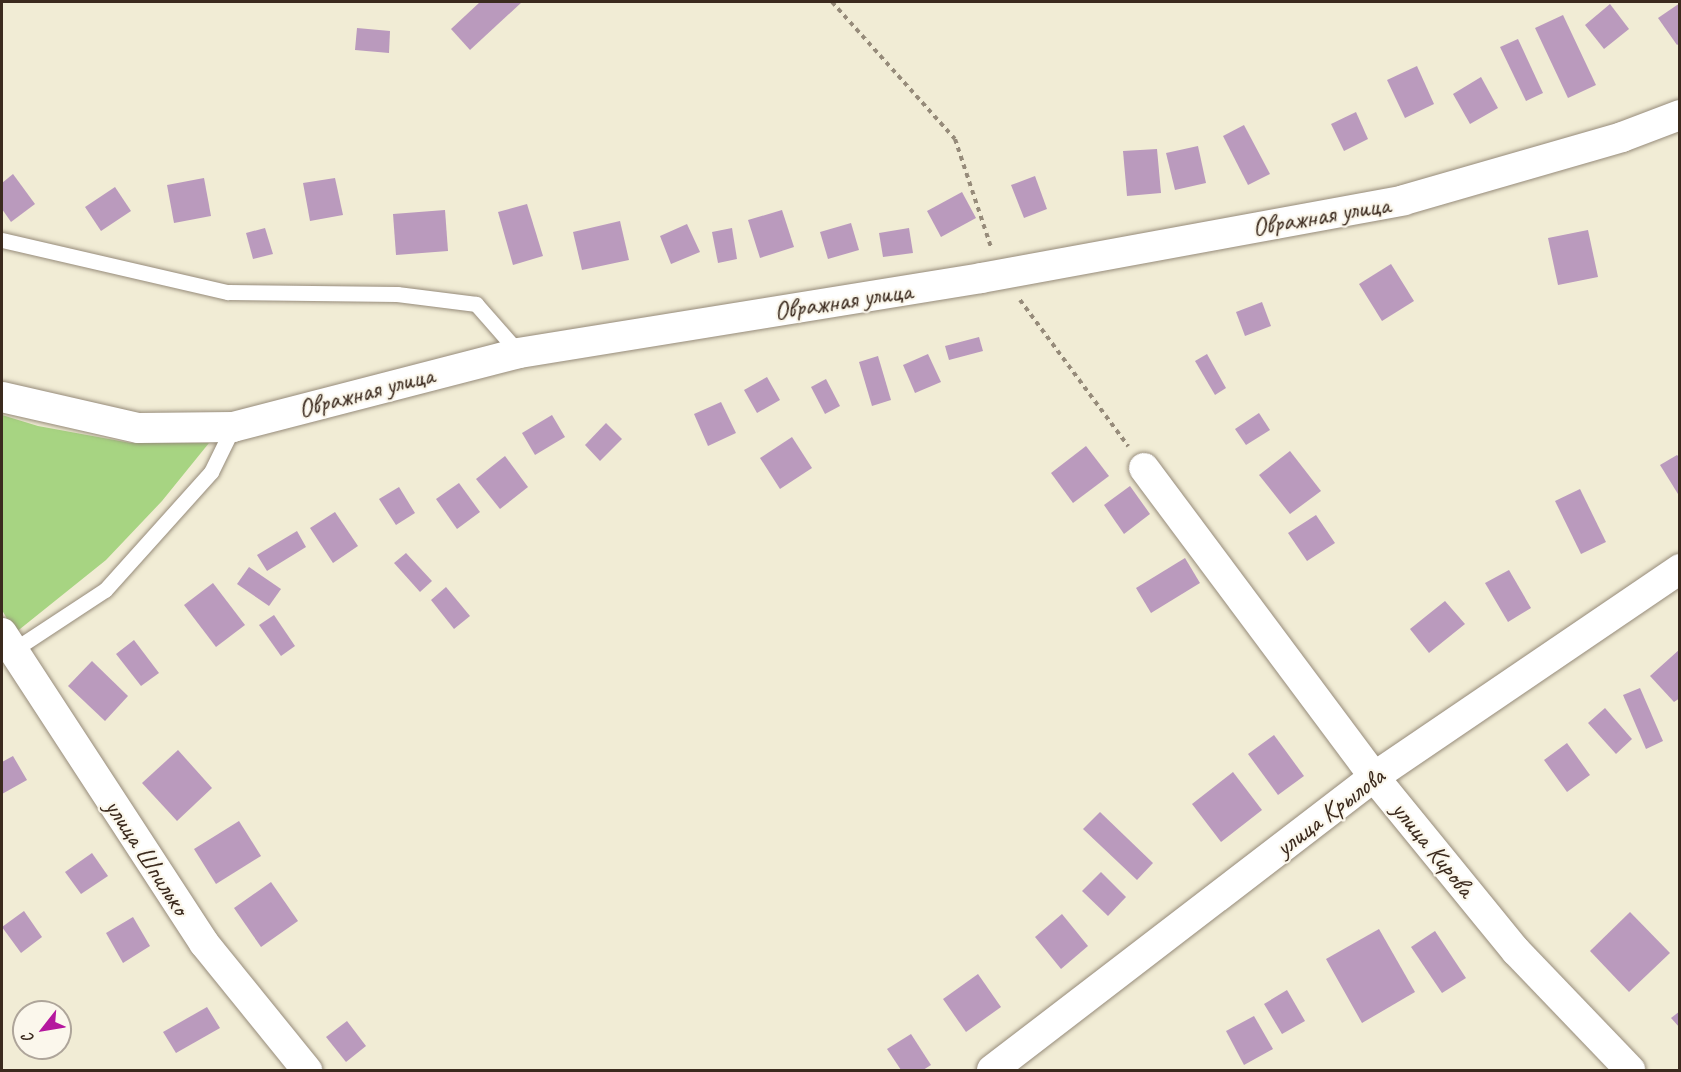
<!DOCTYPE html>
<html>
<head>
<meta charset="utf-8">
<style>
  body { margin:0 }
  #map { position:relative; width:1681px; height:1072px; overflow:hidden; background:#f1ecd5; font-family:Caveat,sans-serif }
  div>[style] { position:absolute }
  .green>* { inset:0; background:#a7d482 }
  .building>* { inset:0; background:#ba9abd }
  .path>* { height:4px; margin-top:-2px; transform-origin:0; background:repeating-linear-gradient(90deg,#968b7a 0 4.5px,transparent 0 9px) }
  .roads { filter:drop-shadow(0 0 2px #968b7a) drop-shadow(0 0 2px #968b7a) }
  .lane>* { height:15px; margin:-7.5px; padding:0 7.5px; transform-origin:7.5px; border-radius:7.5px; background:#fff }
  .street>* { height:30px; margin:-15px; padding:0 15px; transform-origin:15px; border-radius:15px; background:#fff }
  span { translate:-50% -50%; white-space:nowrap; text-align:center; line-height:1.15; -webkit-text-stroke:4.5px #fbf7ec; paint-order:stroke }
  .street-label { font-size:26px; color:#3b2a1e }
  .frame { position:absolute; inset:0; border:3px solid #3b2a1e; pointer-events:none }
  .north { position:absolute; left:12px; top:1000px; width:60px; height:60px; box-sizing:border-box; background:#fbf7ec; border:2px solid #aea59a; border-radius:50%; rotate:239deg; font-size:16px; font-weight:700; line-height:24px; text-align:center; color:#3b2a1e }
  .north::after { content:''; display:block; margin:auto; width:21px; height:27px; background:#b5179e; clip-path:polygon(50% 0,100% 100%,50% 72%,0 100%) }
</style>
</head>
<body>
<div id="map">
  <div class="green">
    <div style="clip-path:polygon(2px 415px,38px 426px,131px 443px,209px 443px,162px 501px,106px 560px,15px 633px,2px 610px)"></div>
  </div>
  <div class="building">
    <div style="clip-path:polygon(480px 2px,522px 2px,470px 50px,451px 29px)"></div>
    <div style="clip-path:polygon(1680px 3px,1680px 43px,1677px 45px,1658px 18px)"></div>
    <div style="clip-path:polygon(1610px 4px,1629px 29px,1604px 49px,1585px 25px)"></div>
    <div style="clip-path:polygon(1563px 15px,1596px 85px,1568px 98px,1535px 28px)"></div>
    <div style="clip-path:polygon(357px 28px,390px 31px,389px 53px,355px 50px)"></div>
    <div style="clip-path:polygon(1518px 39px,1543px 93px,1526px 101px,1500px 47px)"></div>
    <div style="clip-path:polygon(1417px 66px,1434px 104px,1405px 118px,1387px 80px)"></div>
    <div style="clip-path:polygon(1481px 77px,1498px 108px,1470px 124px,1453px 94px)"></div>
    <div style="clip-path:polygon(1356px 112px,1368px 139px,1344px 151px,1331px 124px)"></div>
    <div style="clip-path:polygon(1244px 125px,1270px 174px,1248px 185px,1223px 136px)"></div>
    <div style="clip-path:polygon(1198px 146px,1206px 183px,1175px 190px,1166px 153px)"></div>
    <div style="clip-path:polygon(1157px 149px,1161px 193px,1127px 196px,1123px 151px)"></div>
    <div style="clip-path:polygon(13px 174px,35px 204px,11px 222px,2px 209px,2px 183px)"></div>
    <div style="clip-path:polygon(1035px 176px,1047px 209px,1024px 218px,1011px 185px)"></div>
    <div style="clip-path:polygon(204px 178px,211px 216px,174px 223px,167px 185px)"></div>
    <div style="clip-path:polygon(335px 178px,343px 215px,310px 221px,303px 183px)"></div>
    <div style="clip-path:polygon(115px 187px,131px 211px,101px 231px,85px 207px)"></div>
    <div style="clip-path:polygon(962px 192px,976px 218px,941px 237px,927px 211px)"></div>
    <div style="clip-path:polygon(527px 204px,543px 256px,513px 265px,498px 212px)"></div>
    <div style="clip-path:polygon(445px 210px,448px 251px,396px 255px,393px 214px)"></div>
    <div style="clip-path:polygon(782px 210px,794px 247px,760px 258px,748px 220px)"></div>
    <div style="clip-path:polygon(620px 221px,629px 260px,582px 270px,573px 232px)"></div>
    <div style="clip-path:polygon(851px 223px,859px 250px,828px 259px,820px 232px)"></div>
    <div style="clip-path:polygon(687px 224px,700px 252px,671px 264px,660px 236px)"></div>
    <div style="clip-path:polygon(265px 228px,273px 254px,253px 259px,246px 233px)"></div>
    <div style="clip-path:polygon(732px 228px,737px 259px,718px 263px,712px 232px)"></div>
    <div style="clip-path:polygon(909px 228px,913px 253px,883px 257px,879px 233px)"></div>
    <div style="clip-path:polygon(1588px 230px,1598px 277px,1558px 285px,1548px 238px)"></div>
    <div style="clip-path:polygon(1391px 264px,1414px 301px,1382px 321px,1359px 284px)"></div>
    <div style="clip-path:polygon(1262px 302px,1271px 326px,1245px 336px,1236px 312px)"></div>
    <div style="clip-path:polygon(979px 337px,983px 351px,949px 360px,945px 346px)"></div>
    <div style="clip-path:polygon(928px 354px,941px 382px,915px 393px,903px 365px)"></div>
    <div style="clip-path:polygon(1207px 354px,1226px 388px,1215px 395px,1195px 361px)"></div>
    <div style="clip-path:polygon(878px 356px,891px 400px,872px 406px,859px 362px)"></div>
    <div style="clip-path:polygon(767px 377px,780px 400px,757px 413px,744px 390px)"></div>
    <div style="clip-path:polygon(826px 379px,840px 406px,825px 414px,811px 387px)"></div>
    <div style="clip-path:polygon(721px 402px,736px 433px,708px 446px,694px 414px)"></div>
    <div style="clip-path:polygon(1259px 413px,1270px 430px,1246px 445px,1235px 429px)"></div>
    <div style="clip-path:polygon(552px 415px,565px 437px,535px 455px,522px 433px)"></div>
    <div style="clip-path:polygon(606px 423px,622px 439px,600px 461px,585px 445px)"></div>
    <div style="clip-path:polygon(792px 437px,812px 468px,780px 489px,760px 458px)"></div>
    <div style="clip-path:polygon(1086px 446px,1109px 476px,1073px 503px,1051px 473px)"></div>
    <div style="clip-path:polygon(1290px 451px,1321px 491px,1290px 514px,1259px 475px)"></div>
    <div style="clip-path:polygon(1677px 455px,1680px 458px,1678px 494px,1660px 465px)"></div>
    <div style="clip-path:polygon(505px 456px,528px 487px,500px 509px,476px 479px)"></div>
    <div style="clip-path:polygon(459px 483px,480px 512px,457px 529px,436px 499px)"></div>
    <div style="clip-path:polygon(1130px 486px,1150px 514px,1124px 534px,1104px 505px)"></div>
    <div style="clip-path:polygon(399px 487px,415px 513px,396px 525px,379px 499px)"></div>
    <div style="clip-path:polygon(1580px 489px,1606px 542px,1581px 554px,1555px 501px)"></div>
    <div style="clip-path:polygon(335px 512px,358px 546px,333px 563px,310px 528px)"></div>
    <div style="clip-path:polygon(1316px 515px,1335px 543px,1307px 561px,1288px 533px)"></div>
    <div style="clip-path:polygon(297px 531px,306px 547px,267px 571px,257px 555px)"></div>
    <div style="clip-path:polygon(406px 553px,432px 581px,420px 592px,394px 563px)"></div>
    <div style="clip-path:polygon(1185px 558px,1200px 583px,1151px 613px,1136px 588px)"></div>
    <div style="clip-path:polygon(249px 567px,281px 589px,269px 606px,237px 584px)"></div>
    <div style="clip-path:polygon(1509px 570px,1531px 608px,1508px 622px,1485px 583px)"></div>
    <div style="clip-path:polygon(213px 583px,245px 625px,216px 647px,184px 605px)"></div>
    <div style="clip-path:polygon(446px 587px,470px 616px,454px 629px,431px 600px)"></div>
    <div style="clip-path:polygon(1445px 601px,1465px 624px,1429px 653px,1410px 629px)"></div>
    <div style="clip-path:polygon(274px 615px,295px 646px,281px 656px,259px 625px)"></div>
    <div style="clip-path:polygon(134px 640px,159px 673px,141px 686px,116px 654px)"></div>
    <div style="clip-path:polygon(1680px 649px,1680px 698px,1674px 702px,1650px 676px)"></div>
    <div style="clip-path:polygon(92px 661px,128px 696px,105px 721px,68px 686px)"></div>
    <div style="clip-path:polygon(1640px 688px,1663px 741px,1646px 749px,1623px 695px)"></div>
    <div style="clip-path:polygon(1605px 708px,1632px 739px,1616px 754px,1588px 723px)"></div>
    <div style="clip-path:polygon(1274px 735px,1304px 776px,1278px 795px,1248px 754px)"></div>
    <div style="clip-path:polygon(1567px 743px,1590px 775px,1567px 792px,1544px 760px)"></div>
    <div style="clip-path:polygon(178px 750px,212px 788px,177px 821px,142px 783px)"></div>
    <div style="clip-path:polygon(13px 756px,27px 780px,2px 794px,2px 762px)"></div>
    <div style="clip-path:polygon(1233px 772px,1262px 810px,1221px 842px,1192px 804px)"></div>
    <div style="clip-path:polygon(1100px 812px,1153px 863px,1137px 880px,1083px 829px)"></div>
    <div style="clip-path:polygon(239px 821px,261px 856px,216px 884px,194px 849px)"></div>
    <div style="clip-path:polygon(92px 853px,108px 876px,81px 894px,65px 872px)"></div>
    <div style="clip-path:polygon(1101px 872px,1126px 897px,1108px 916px,1082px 891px)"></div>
    <div style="clip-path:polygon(271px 882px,298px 921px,261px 947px,234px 908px)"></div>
    <div style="clip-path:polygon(24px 911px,42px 937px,21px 953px,2px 927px)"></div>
    <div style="clip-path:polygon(1630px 912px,1670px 953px,1629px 992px,1590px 951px)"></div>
    <div style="clip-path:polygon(1062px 914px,1088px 946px,1061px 969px,1035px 937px)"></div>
    <div style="clip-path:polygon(133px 917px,150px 946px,123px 963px,106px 933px)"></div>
    <div style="clip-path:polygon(1379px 929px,1415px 992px,1362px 1023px,1326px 959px)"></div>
    <div style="clip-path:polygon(1435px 931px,1466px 978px,1442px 993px,1411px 947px)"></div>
    <div style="clip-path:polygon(978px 974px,1001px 1007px,966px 1032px,943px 999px)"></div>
    <div style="clip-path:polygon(1287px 990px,1305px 1021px,1282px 1034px,1264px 1004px)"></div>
    <div style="clip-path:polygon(207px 1007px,220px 1028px,176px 1053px,163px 1032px)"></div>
    <div style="clip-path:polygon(1680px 1011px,1680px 1028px,1671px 1018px)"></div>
    <div style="clip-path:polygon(1254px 1016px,1273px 1049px,1244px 1065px,1226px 1031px)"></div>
    <div style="clip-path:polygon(347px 1021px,366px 1046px,346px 1062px,326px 1037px)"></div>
    <div style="clip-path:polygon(911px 1034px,931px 1065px,923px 1070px,901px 1070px,887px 1049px)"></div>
  </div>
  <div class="path">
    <div style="left:832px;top:2px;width:184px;rotate:48.1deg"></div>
    <div style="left:955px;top:139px;width:114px;rotate:71.6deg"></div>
    <div style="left:1020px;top:300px;width:182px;rotate:53.5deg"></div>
  </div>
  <div class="roads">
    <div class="lane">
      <div style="left:2px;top:240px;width:232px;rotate:13deg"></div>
      <div style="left:228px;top:292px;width:169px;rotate:0.7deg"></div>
      <div style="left:397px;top:294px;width:80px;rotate:7.2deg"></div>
      <div style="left:476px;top:304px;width:65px;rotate:48.7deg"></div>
      <div style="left:12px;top:651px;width:111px;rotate:-33.3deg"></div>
      <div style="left:105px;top:590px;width:159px;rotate:-48.1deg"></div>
      <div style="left:211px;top:472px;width:50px;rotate:-63.9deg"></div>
    </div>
    <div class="street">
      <div style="left:2px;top:397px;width:140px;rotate:12.8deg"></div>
      <div style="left:139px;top:428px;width:94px;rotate:-0.6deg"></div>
      <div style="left:233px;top:427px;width:295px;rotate:-14.5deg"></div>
      <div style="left:519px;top:353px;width:468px;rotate:-9.2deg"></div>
      <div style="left:981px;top:278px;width:430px;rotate:-10.4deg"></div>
      <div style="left:1404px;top:200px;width:227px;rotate:-16.1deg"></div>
      <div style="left:1622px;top:137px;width:62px;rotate:-20.8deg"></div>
      <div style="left:1144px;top:468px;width:385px;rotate:53.3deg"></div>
      <div style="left:1374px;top:777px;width:225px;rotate:50.8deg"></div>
      <div style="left:1516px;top:951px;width:165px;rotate:46.2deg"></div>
      <div style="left:2px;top:633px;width:370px;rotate:56.9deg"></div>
      <div style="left:204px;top:943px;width:164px;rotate:51deg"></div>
      <div style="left:992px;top:1070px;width:481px;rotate:-37.5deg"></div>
      <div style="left:1374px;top:777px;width:370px;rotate:-34.2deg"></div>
    </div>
  </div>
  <div class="street-label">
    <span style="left:1321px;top:216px;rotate:-10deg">Овражная улица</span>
    <span style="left:843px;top:301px;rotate:-9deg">Овражная улица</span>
    <span style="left:366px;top:392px;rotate:-15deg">Овражная улица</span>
    <span style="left:1330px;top:812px;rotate:-37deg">улица Крылова</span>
    <span style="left:1433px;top:849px;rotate:51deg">улица Кирова</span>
    <span style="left:147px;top:857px;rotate:57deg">улица Шпилько</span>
  </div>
  <div class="frame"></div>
  <div class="north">С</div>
</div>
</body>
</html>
